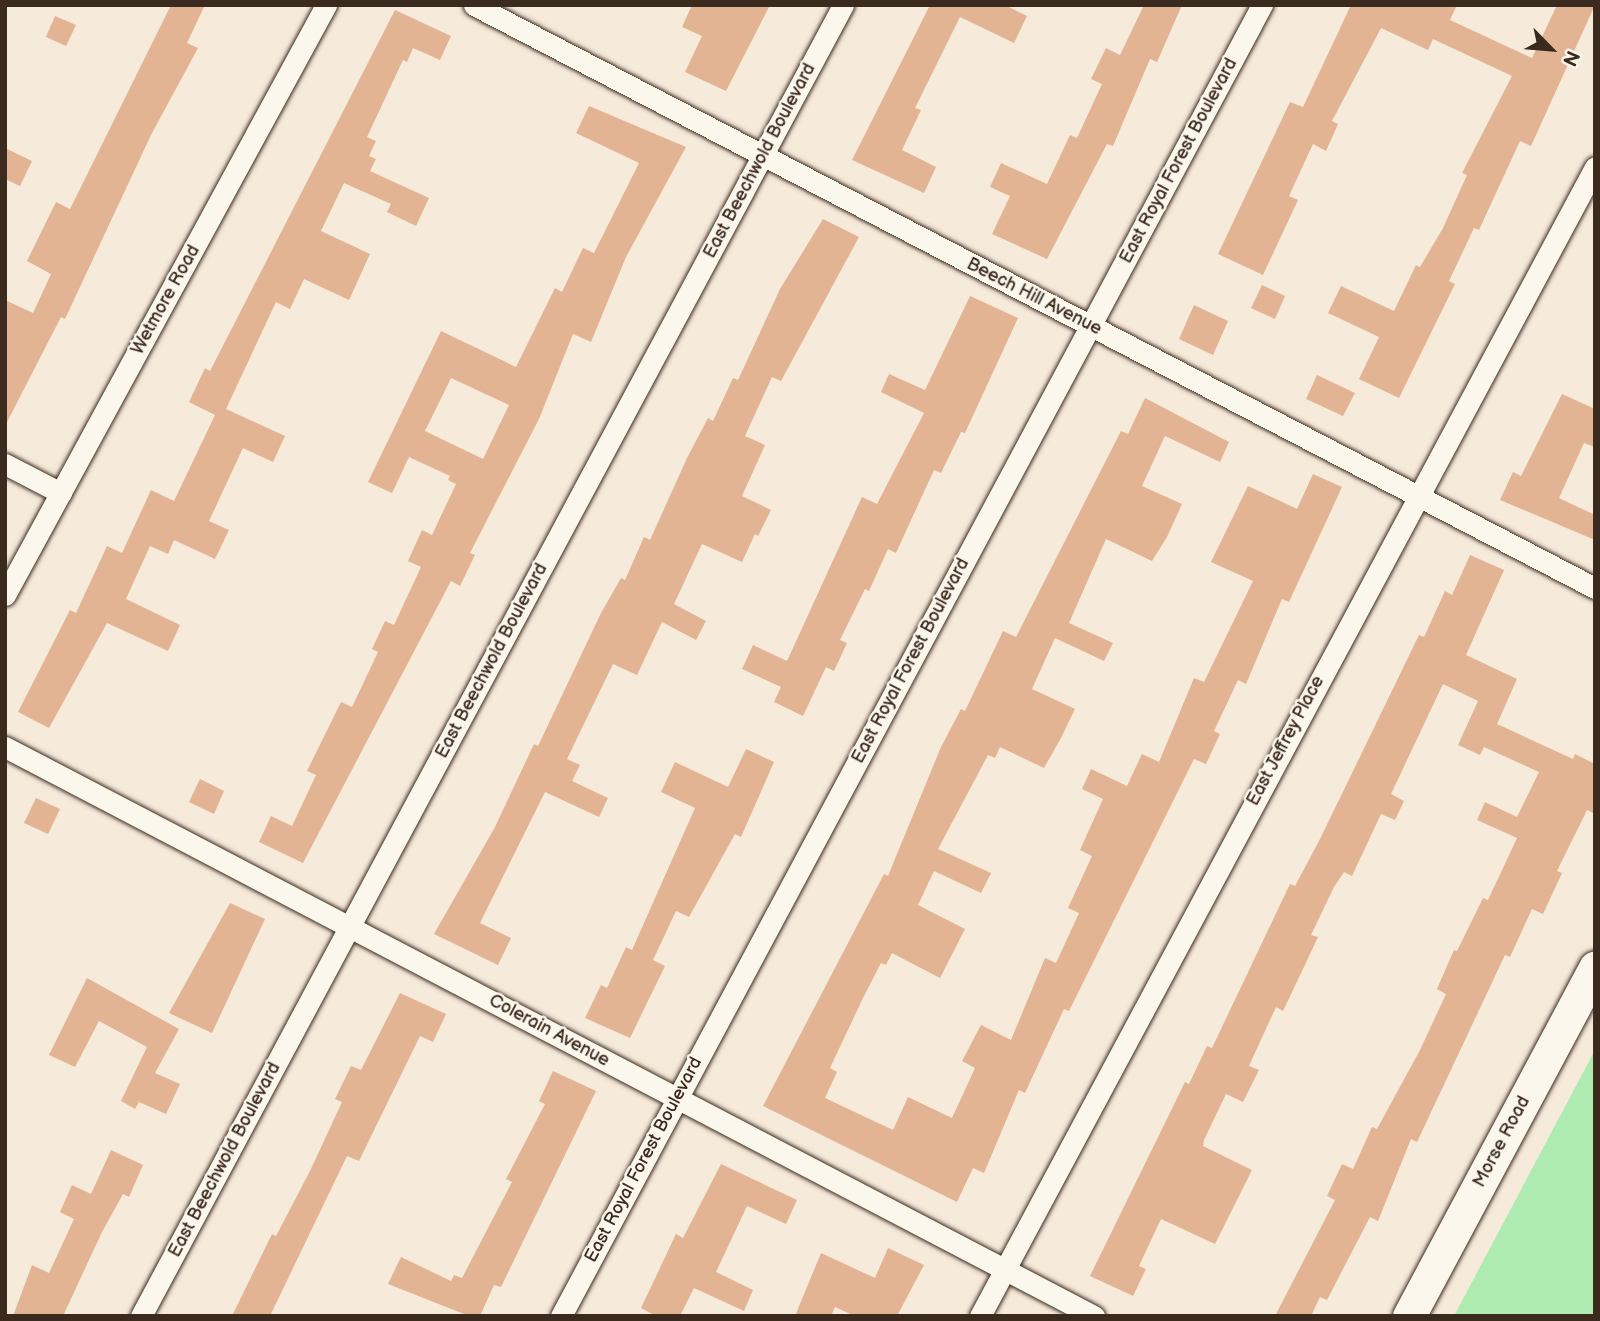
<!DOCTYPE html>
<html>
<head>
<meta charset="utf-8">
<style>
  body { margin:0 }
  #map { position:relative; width:1600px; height:1321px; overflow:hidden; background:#f6eada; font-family:"Balsamiq Sans",sans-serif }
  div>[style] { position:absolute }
  .green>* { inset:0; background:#adebb1 }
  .building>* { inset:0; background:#e3b493 }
  .roads { filter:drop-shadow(0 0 2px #3b2a1e) drop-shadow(0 0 2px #3b2a1e) }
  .street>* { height:21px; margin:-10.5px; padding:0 10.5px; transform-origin:10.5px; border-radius:10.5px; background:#fbf7ec }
  .primary>* { height:33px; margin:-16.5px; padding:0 16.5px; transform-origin:16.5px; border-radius:16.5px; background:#fbf7ec }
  span { translate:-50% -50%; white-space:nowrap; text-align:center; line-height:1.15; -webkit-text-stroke:5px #fbf7ec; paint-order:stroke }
  .street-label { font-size:18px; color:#3b2a1e }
  .frame { position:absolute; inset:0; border:7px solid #3b2a1e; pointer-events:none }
  .north { position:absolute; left:1516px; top:14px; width:70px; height:70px; -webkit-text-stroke:5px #fbf7ec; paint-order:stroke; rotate:115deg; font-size:19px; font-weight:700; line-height:28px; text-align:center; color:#3b2a1e }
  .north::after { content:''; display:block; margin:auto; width:24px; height:32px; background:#3b2a1e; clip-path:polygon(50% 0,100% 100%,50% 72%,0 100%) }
</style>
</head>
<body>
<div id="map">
  <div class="green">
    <div style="clip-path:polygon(1595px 1050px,1595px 1316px,1454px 1316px)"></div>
  </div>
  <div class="building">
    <div style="clip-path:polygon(171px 5px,205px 5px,187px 43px,198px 48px,151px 135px,65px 319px,61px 317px,5px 426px,5px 300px,33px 313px,51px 274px,27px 261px,56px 202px,70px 209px)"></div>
    <div style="clip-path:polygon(692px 5px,770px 5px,726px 91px,685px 72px,702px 36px,682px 27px)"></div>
    <div style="clip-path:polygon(930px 5px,1005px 5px,1027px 16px,1014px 43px,960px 17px,915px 108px,921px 110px,902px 150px,936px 167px,924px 193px,852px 160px)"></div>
    <div style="clip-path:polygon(1144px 5px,1182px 5px,1157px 62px,1150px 59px,1113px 146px,1107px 144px,1047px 259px,992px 234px,1010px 196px,990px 187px,1001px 163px,1047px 184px,1070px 135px,1077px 138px,1102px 84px,1091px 79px,1106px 48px,1120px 55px)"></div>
    <div style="clip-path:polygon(1351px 5px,1457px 5px,1450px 20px,1532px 58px,1557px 5px,1595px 5px,1531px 146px,1520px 141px,1479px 230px,1474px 228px,1449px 281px,1455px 284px,1399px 398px,1359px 379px,1379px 337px,1328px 313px,1341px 286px,1394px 311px,1416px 265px,1420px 267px,1443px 228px,1467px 175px,1462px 173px,1512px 76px,1433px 39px,1428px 50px,1381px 28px,1332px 121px,1338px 124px,1326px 151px,1313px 144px,1289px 196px,1298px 200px,1263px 275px,1218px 254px,1290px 102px,1303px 107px)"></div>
    <div style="clip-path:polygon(395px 10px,451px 36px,440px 60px,413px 48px,407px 62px,403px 60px,367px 137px,376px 141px,369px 156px,376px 159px,370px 171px,429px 198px,416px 226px,387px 212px,391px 204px,344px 183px,321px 231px,370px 254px,349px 300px,304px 279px,290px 309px,276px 302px,226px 409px,285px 436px,273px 462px,243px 448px,209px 521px,229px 530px,215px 559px,174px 540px,168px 554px,150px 546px,126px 599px,180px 625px,168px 651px,107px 623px,49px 728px,18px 712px,70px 610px,76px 613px,107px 546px,122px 553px,151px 490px,174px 501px,215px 415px,189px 402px,205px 368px,210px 371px)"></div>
    <div style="clip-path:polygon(55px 16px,76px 25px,66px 46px,46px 37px)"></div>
    <div style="clip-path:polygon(evenodd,589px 106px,686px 147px,626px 257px,591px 342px,573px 334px,539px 419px,470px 553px,475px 555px,460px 586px,451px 581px,303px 863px,259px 842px,271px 816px,292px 826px,316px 775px,307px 771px,341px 702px,352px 707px,378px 652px,372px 649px,385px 621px,394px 625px,421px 567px,408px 561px,422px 530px,432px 535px,456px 484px,448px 480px,450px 476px,409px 457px,392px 493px,368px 482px,441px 331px,516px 367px,555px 288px,562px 292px,583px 248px,594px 253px,639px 163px,576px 133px,589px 106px,451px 378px,509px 405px,483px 459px,425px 431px,451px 378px)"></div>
    <div style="clip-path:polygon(5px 148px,32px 161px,20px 186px,5px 179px)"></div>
    <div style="clip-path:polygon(823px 219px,859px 237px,781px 381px,772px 377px,745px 436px,765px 445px,742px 496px,771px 510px,758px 536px,755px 534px,742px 562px,702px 544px,674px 604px,706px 621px,696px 640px,662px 622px,637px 675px,613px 664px,567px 759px,580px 765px,572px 781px,608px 798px,599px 817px,545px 792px,480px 923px,511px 938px,498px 965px,434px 934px,495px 827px,534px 744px,538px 746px,601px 613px,621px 578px,625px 580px,644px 537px,650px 540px,687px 458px,708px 418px,713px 421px,733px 378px,738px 380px,780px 289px)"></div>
    <div style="clip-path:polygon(1262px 285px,1285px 296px,1275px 319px,1251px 308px)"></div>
    <div style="clip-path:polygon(970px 296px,1018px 318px,965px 433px,961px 432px,941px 473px,934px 470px,896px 553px,888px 549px,869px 591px,865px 589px,840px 640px,847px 643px,834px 671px,826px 667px,803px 716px,774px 702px,781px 687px,742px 669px,753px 645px,787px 661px,862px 497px,877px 504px,924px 413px,881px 392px,889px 374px,925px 390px)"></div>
    <div style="clip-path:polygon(1194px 305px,1228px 321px,1213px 355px,1179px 339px)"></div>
    <div style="clip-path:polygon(1317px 375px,1355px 393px,1343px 416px,1306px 399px)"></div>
    <div style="clip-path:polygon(1562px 394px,1595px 409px,1595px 447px,1584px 443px,1559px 498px,1595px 515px,1595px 540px,1500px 500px,1513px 472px,1521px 476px)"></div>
    <div style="clip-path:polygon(1145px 398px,1229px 442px,1220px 462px,1165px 436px,1142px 486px,1182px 504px,1167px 537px,1152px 561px,1106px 539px,1069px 623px,1113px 643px,1104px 661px,1055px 638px,1032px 689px,1075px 709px,1061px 738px,1044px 768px,1000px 747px,995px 758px,988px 755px,938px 849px,991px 873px,981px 893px,934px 871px,918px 905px,965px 929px,940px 978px,892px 953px,886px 965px,881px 963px,863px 998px,830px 1068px,837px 1072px,825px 1098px,893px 1130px,908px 1097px,952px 1118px,975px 1068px,962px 1061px,981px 1025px,1011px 1040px,1045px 958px,1056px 963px,1079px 913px,1068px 908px,1092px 856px,1080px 850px,1103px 799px,1082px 789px,1091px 769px,1127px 786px,1142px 754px,1159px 762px,1194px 678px,1204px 682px,1253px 581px,1211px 562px,1248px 486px,1297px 509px,1313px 474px,1342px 487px,1289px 602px,1282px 599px,1246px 684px,1238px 680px,1214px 731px,1220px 734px,1206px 764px,1194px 759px,1069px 1011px,1064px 1009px,1025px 1093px,1019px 1090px,984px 1173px,973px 1168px,957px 1202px,763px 1106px,884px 874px,888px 876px,941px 747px,961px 709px,965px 711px,1003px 631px,1016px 637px,1121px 431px,1128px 434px)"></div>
    <div style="clip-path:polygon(1470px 555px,1504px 570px,1466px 655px,1517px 679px,1497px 724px,1573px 759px,1575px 754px,1595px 764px,1595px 814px,1587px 810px,1557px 871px,1562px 873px,1543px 914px,1532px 909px,1510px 957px,1505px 955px,1417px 1142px,1411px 1139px,1378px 1221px,1370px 1217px,1327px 1300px,1320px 1297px,1311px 1316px,1275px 1316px,1335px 1200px,1327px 1196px,1342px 1164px,1353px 1169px,1372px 1127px,1377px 1129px,1420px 1050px,1446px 994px,1437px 989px,1454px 950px,1457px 951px,1483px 898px,1488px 900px,1517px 838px,1477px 820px,1485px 802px,1517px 817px,1539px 772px,1484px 747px,1480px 755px,1458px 745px,1478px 701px,1443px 684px,1391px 794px,1404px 801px,1395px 820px,1381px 814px,1352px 876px,1344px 872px,1334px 887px,1311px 935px,1318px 937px,1303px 969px,1283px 1011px,1276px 1007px,1249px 1066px,1259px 1070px,1243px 1102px,1226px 1094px,1204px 1140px,1203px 1146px,1252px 1170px,1215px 1244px,1161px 1219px,1139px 1266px,1146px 1269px,1133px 1296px,1090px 1276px,1185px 1082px,1189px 1084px,1207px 1046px,1212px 1048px,1290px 884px,1295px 886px,1320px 839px,1419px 635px,1424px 637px,1445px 591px,1452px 595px)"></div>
    <div style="clip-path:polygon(746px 749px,774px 762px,741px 837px,735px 834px,689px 917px,676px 911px,653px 960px,665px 966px,630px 1038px,585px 1018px,601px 985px,607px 988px,626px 947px,632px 950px,695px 808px,661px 792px,675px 762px,728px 787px)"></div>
    <div style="clip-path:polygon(200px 779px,224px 791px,214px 814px,189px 802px)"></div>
    <div style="clip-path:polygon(36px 798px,60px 809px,48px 834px,24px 823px)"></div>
    <div style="clip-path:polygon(230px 903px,265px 919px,212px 1033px,169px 1013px)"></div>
    <div style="clip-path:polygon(87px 978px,179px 1029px,155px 1073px,180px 1084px,166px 1114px,139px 1102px,135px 1109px,121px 1101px,147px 1047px,99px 1021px,75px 1067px,49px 1055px)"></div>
    <div style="clip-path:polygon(400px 993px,446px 1014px,433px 1042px,420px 1036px,359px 1161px,347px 1156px,270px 1316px,232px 1316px,272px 1234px,276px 1236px,310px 1171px,342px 1102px,335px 1099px,351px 1066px,361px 1070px)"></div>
    <div style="clip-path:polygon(553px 1071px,596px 1091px,501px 1287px,494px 1285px,480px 1316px,469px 1316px,388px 1284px,401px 1257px,451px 1281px,454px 1275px,462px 1278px,512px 1182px,506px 1179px,545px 1104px,539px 1101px)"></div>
    <div style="clip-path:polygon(111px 1150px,143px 1165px,129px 1197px,123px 1194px,102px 1232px,63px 1316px,13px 1316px,32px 1265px,49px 1273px,74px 1219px,60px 1212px,72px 1185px,91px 1194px)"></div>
    <div style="clip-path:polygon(721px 1164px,797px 1200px,786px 1224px,747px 1206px,716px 1272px,753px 1290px,744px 1311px,694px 1288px,680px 1316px,656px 1316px,641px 1308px,676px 1234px,683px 1238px)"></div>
    <div style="clip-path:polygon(888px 1248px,924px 1265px,897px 1316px,855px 1316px,835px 1307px,831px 1316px,795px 1316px,821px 1253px,875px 1278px)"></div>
  </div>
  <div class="roads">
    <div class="street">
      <div style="left:474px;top:5px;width:1264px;rotate:27.48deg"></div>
      <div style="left:5px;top:464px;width:63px;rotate:27.4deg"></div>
      <div style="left:5px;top:595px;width:672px;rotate:-61.45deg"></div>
      <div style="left:5px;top:747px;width:1229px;rotate:27.59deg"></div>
      <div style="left:141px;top:1316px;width:1487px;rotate:-61.83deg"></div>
      <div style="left:561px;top:1316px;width:1487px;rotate:-61.87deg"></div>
      <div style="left:980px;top:1316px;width:1303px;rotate:-61.84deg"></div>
    </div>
    <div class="primary">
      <div style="left:1409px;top:1316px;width:395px;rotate:-61.9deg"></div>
    </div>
  </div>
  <div class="street-label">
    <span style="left:760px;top:161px;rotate:-62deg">East Beechwold Boulevard</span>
    <span style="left:1179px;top:161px;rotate:-62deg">East Royal Forest Boulevard</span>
    <span style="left:1034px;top:297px;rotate:27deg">Beech Hill Avenue</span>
    <span style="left:166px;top:300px;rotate:-61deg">Wetmore Road</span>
    <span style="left:492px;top:661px;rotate:-62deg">East Beechwold Boulevard</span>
    <span style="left:911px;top:661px;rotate:-62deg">East Royal Forest Boulevard</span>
    <span style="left:1286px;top:741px;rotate:-62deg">East Jeffrey Place</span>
    <span style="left:549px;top:1031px;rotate:28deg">Colerain Avenue</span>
    <span style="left:1502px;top:1142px;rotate:-62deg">Morse Road</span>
    <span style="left:225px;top:1160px;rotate:-62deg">East Beechwold Boulevard</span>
    <span style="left:644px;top:1160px;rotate:-62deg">East Royal Forest Boulevard</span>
  </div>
  <div class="frame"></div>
  <div class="north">N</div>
</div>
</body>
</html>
